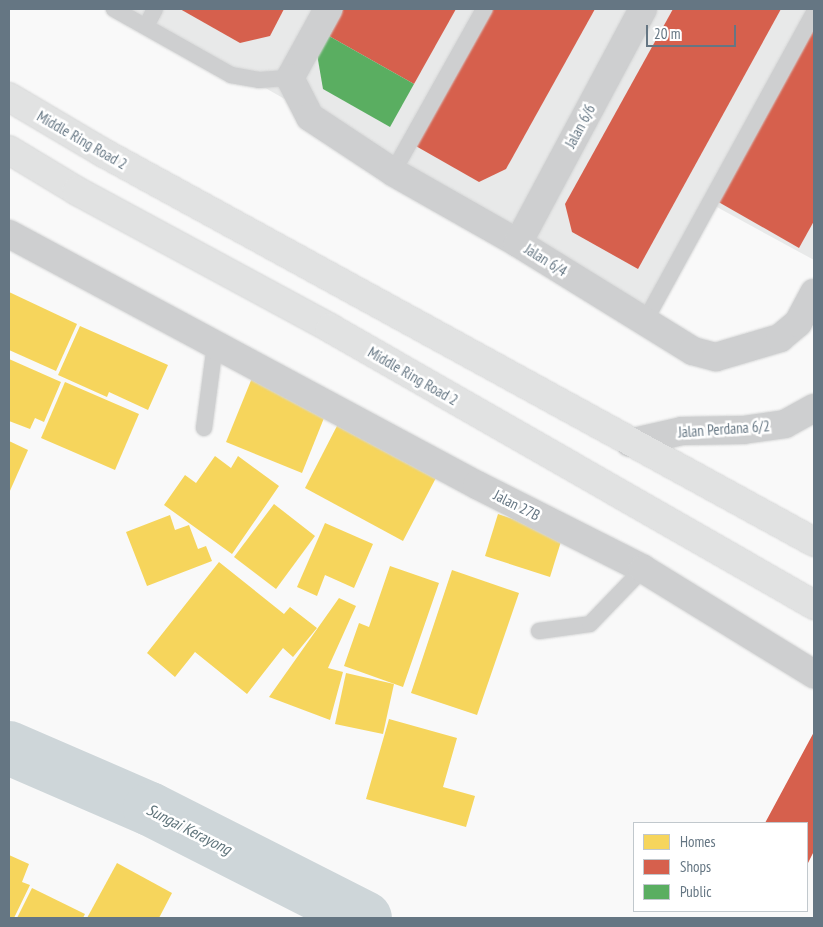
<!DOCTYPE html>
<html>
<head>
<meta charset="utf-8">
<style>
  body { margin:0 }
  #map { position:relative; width:823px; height:927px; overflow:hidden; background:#f9f9f9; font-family:"PT Sans Narrow",sans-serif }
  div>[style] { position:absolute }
  .built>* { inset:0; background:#e8e9e9 }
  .homes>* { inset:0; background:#f6d55c }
  .shops>* { inset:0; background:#d6604d }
  .public>* { inset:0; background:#5aae61 }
  .river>* { height:54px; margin:-27px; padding:0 27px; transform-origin:27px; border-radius:27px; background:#ced6d9 }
  .roads { filter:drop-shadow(0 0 1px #d5d6d6) drop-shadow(0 0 1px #d5d6d6) }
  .service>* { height:16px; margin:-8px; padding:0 8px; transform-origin:8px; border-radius:8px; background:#cecfd0 }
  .minor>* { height:28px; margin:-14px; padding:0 14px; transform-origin:14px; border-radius:14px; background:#cecfd0 }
  .tertiary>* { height:28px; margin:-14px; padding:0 14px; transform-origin:14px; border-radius:14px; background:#cecfd0 }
  .trunk>* { height:28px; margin:-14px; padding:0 14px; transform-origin:14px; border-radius:14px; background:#e1e2e2 }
  span { translate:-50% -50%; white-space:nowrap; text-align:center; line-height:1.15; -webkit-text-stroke:5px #fff; paint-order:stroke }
  .street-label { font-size:15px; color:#657683 }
  .water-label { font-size:16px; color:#60757c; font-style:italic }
  .frame { position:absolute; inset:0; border:10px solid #657683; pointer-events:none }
  .legend { position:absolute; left:633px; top:822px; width:175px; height:90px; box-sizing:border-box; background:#fff; border:1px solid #c1c8cd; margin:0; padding:6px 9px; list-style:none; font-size:15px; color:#657683 }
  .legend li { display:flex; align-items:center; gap:10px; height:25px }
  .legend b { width:25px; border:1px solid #c1c8cd }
  .scale { position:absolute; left:646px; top:25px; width:90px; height:22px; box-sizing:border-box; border:2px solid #657683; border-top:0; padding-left:6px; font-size:15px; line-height:18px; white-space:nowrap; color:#657683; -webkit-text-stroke:4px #fff; paint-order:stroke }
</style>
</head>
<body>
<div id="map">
  <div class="built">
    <div style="clip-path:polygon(127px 9px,814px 9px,814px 260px,704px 200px,645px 305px)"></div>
  </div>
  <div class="homes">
    <div style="clip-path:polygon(9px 292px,77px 324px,56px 371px,9px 350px)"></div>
    <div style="clip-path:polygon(80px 326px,168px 365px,148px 410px,109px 392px,107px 397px,58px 375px)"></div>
    <div style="clip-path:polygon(9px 359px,61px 382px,44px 422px,35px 418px,30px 429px,9px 421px)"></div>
    <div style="clip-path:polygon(252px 378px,328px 408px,302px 473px,226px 442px)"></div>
    <div style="clip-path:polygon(65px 382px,139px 414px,115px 470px,41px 438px)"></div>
    <div style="clip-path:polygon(339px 422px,438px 474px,403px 541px,305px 488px)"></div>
    <div style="clip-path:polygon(9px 441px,28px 450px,9px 493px)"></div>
    <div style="clip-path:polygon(215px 456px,231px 468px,238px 456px,279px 486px,232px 554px,164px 505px,185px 475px,196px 483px)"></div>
    <div style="clip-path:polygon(274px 504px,315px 536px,276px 589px,234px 557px)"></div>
    <div style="clip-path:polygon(498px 514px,563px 535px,550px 577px,485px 556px)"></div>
    <div style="clip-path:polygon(170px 515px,175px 530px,189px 525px,198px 549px,206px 546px,212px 561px,147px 586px,126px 532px)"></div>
    <div style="clip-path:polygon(325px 523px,373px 544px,354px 588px,325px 575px,317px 596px,297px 587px)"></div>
    <div style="clip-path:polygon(219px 562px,284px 614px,290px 607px,317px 628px,293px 657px,283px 648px,247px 694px,195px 652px,175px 677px,147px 653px)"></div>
    <div style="clip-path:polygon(390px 566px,439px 583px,403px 687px,344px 666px,359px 623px,369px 627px)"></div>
    <div style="clip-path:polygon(452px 570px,519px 593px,477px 715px,411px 693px)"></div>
    <div style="clip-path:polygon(339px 598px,356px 606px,328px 668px,343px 672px,330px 720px,269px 697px)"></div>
    <div style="clip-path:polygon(346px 673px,394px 684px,383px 734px,335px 724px)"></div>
    <div style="clip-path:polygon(389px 719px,457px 738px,443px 787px,475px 796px,466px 827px,366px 799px)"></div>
    <div style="clip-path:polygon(9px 855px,29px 864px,22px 882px,30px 885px,14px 918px,9px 918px)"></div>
    <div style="clip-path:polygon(117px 863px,172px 893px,159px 918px,87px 918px)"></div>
    <div style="clip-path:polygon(32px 888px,85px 914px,83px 918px,17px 918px)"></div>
  </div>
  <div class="shops">
    <div style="clip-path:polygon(180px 9px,284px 9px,270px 36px,240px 43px)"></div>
    <div style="clip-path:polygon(343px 9px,456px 9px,414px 84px,329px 36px)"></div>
    <div style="clip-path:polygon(491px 9px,595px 9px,506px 169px,479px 182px,414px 145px)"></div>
    <div style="clip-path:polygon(673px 9px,781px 9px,638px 269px,572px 232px,565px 204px)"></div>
    <div style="clip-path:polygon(814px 22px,814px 221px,799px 248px,715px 200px)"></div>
    <div style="clip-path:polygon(814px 732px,814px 851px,807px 865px,807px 823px,765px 823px)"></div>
  </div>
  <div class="public">
    <div style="clip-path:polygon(329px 36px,414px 84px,390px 127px,323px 89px,317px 54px)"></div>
  </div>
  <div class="river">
    <div style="left:9px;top:748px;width:154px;rotate:23.4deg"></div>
    <div style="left:150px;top:809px;width:241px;rotate:26.9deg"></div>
  </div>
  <div class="roads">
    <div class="service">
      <div style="left:114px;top:9px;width:134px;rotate:29.4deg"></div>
      <div style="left:231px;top:75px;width:28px;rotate:10deg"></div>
      <div style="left:259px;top:80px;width:31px;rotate:-4deg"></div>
      <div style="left:146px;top:26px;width:19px;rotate:-62deg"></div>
      <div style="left:393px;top:172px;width:187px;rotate:-60.8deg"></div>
      <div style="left:645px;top:321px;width:352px;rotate:-61.3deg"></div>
      <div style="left:204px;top:428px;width:85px;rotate:-82.5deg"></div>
      <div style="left:539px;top:631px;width:51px;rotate:-7.8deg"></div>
      <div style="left:590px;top:624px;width:76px;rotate:-46.1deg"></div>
    </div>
    <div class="minor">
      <div style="left:328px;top:9px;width:79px;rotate:118.8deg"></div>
      <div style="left:290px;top:78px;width:44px;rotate:62.9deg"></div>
      <div style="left:310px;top:117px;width:100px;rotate:33.5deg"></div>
      <div style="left:393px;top:172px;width:144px;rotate:29.6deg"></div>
      <div style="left:518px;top:243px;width:206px;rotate:31.7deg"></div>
      <div style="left:693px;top:351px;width:24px;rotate:15deg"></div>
      <div style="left:716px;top:357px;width:67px;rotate:-16.5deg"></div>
      <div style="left:780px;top:338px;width:23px;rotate:-40deg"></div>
      <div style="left:798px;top:323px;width:34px;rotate:-62deg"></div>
      <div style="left:9px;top:234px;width:531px;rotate:28.21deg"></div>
      <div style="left:477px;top:485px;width:186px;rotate:26.8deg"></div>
      <div style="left:643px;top:569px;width:201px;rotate:31.6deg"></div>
      <div style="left:518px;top:243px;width:265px;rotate:-61.9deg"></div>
    </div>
    <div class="tertiary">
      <div style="left:630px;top:443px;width:53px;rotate:-13deg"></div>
      <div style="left:682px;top:431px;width:61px;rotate:-0.9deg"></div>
      <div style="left:743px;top:430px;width:42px;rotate:-8.1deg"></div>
      <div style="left:785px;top:424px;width:33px;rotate:-29deg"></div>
    </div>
    <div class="trunk">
      <div style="left:9px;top:97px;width:108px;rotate:30.6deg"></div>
      <div style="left:102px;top:152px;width:812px;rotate:28.71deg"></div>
      <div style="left:9px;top:150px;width:79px;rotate:31.1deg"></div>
      <div style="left:77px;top:191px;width:288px;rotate:28.4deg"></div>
      <div style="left:330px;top:328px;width:558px;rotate:29.78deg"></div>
    </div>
  </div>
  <div class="street-label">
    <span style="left:580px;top:126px;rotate:-62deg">Jalan 6/6</span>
    <span style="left:82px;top:140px;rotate:30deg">Middle Ring Road 2</span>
    <span style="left:546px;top:260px;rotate:32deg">Jalan 6/4</span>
    <span style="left:413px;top:376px;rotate:30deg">Middle Ring Road 2</span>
    <span style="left:724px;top:429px;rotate:-4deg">Jalan Perdana 6/2</span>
    <span style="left:517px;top:505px;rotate:27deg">Jalan 27B</span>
  </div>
  <div class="water-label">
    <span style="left:189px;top:829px;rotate:27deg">Sungai Kerayong</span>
  </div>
  <div class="frame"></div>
  <ul class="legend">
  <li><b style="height:14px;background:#f6d55c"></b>Homes</li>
  <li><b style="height:14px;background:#d6604d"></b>Shops</li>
  <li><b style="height:14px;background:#5aae61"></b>Public</li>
  </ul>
  <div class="scale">20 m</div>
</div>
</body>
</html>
